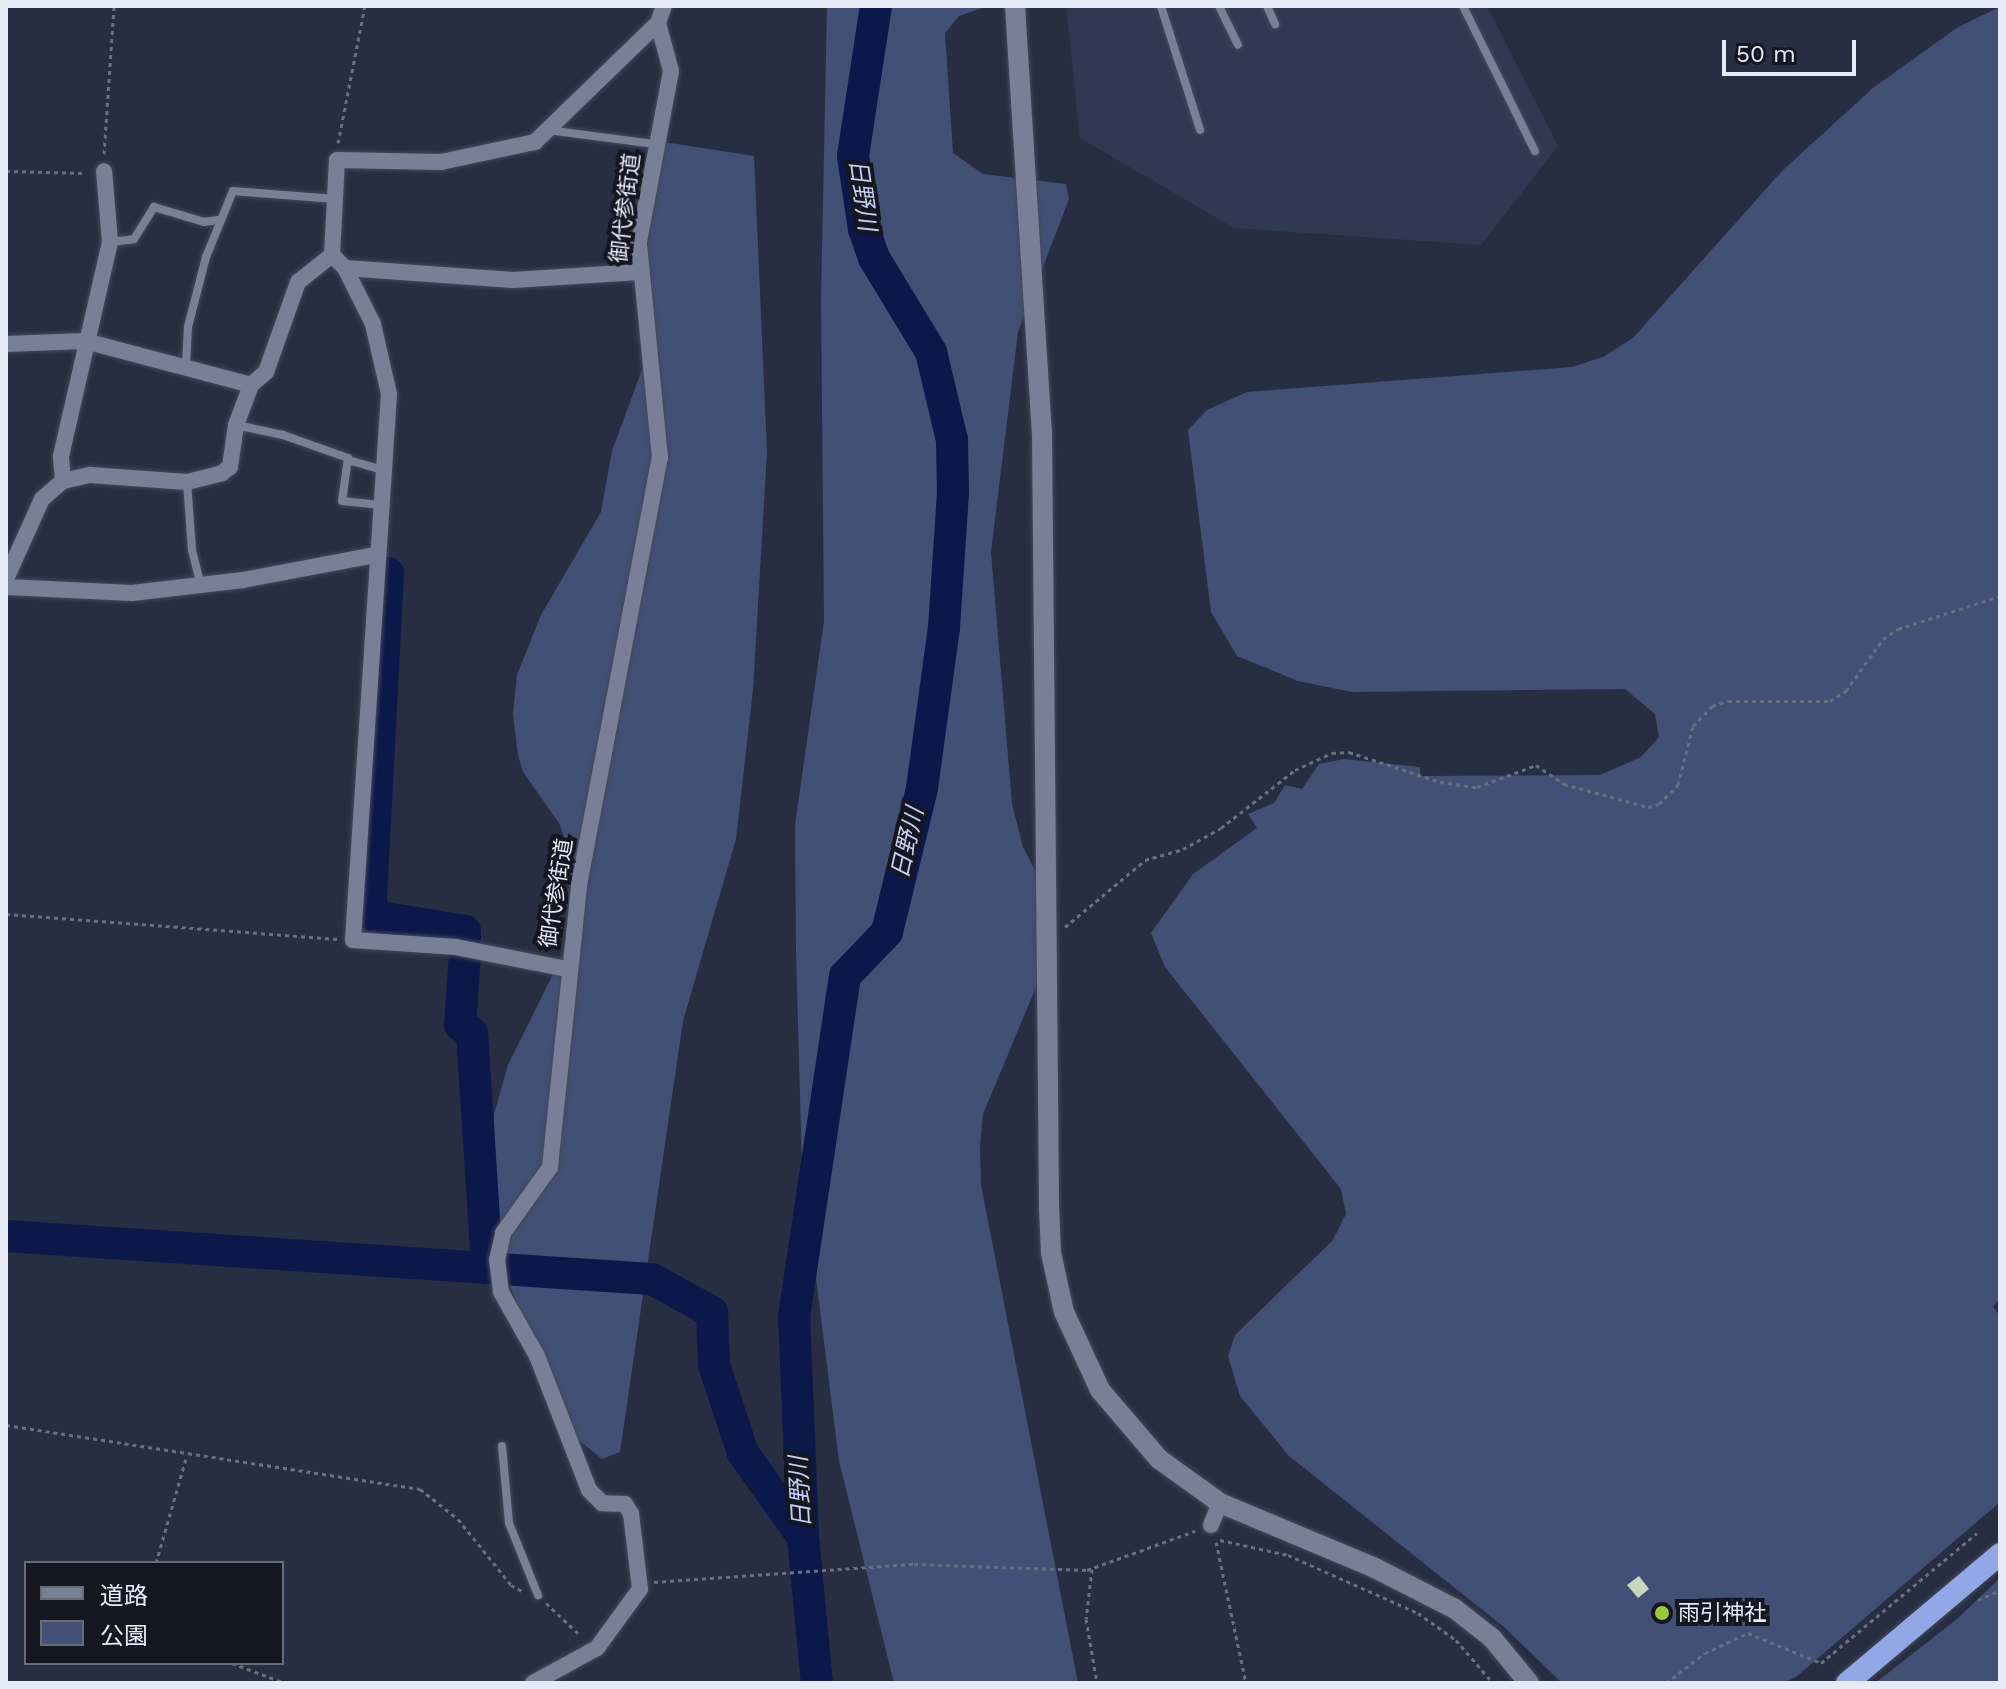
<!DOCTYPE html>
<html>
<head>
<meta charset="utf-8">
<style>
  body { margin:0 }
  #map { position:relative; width:2006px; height:1689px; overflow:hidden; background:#272e42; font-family:"Work Sans","Noto Sans JP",sans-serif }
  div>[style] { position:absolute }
  .built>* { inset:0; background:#2f3951 }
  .green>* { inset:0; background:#435076 }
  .river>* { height:32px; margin:-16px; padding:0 16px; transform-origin:16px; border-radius:16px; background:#0c174a }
  .building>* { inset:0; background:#cad6bc }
  .path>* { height:3px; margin-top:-1.5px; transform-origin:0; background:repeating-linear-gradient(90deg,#696f81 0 4px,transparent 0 8px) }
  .roads { filter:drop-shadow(0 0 2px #43495a) drop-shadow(0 0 2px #43495a) }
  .service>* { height:8px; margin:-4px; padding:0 4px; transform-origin:4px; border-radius:4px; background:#778097 }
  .minor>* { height:16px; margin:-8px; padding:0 8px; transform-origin:8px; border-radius:8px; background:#778097 }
  .tertiary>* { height:20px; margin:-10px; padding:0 10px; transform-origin:10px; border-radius:10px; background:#778097 }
  .trunk>* { height:22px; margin:-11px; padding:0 11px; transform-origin:11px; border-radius:11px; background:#92a8e6 }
  .dots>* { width:22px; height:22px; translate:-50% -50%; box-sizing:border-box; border:4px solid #141720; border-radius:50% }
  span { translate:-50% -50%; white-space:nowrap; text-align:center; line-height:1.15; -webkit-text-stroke:8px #141720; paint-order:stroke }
  .street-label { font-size:22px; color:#e6ebf8 }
  .poi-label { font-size:22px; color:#e6ebf8 }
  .left { translate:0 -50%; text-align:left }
  .water-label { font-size:24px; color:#c3d0f3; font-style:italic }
  .frame { position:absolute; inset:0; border:8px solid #e6ebf8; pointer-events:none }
  .legend { position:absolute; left:24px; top:1561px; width:260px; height:104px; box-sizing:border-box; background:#141720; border:2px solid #686c76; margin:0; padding:10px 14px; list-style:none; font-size:24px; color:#e6ebf8 }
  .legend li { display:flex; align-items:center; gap:16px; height:40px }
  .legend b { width:40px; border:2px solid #686c76 }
  .scale { position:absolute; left:1722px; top:40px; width:134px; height:36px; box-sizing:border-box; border:4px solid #e6ebf8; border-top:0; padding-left:10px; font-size:24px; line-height:28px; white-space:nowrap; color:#e6ebf8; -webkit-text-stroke:6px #141720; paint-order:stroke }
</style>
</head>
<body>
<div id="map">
  <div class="built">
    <div style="clip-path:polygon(1066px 6px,1487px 6px,1558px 146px,1481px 245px,1234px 228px,1080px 138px)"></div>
  </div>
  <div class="green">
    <div style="clip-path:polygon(827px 6px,988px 6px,959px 16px,945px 33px,953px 153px,983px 174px,1066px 184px,1069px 199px,1018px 332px,991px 552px,1012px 804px,1023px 847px,1038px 876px,1044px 968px,983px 1114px,980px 1146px,981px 1185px,1078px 1683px,894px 1683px,839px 1461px,802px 1167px,796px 952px,795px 825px,824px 621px,821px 299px)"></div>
    <div style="clip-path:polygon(2000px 7px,2000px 1298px,1993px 1307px,2000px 1316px,2000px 1502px,1796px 1677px,1783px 1683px,1562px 1683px,1504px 1627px,1289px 1456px,1240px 1396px,1228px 1356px,1235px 1335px,1333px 1240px,1346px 1214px,1341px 1189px,1165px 967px,1151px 933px,1193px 874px,1257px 828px,1248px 814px,1274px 803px,1285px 785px,1302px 789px,1319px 764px,1344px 759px,1420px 767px,1420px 776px,1600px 775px,1641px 757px,1659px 737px,1655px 714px,1625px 689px,1352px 692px,1298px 681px,1237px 656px,1211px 612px,1188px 430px,1207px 410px,1247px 392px,1572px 367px,1603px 357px,1633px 338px,1782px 171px,1873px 88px,1958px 27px)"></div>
    <div style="clip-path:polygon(664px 142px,754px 156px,767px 452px,753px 690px,736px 839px,683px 1021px,620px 1452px,602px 1459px,575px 1437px,495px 1252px,494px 1114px,508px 1065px,563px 954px,574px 898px,568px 848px,559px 823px,523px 772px,518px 755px,513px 714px,517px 675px,541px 615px,601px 512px,612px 451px,654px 337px,645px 261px)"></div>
    <div style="clip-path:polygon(2000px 1578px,2000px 1683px,1875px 1683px,1957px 1619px)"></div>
  </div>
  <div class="river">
    <div style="left:388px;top:573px;width:327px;rotate:93deg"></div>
    <div style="left:371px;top:900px;width:16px;rotate:79deg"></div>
    <div style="left:374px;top:916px;width:92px;rotate:9.4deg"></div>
    <div style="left:465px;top:931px;width:6px;rotate:90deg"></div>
    <div style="left:465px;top:954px;width:71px;rotate:94deg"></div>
    <div style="left:460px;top:1025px;width:14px;rotate:34deg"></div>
    <div style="left:472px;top:1033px;width:233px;rotate:86.3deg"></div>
    <div style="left:6px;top:1236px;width:647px;rotate:3.81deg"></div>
    <div style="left:652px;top:1279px;width:68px;rotate:28.8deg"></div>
    <div style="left:712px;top:1312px;width:53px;rotate:87.8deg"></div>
    <div style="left:714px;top:1365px;width:93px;rotate:71.8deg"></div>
    <div style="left:743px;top:1453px;width:103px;rotate:54.5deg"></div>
    <div style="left:817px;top:1683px;width:147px;rotate:-95.5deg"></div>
    <div style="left:803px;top:1537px;width:220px;rotate:-92.3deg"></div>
    <div style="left:794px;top:1317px;width:345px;rotate:-81.5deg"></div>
    <div style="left:845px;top:976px;width:61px;rotate:-46.3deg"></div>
    <div style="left:887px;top:932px;width:148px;rotate:-76.3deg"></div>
    <div style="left:922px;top:788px;width:162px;rotate:-82.2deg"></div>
    <div style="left:944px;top:628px;width:135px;rotate:-86.2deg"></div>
    <div style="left:953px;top:493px;width:53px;rotate:-91.1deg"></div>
    <div style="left:952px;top:440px;width:90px;rotate:-103.4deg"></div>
    <div style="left:931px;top:352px;width:110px;rotate:-121.2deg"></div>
    <div style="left:874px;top:258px;width:31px;rotate:-109deg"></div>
    <div style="left:864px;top:229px;width:74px;rotate:-98.6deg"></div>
    <div style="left:853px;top:156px;width:152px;rotate:-81.3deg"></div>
  </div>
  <div class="building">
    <div style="clip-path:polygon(1639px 1576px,1649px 1589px,1638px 1598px,1627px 1585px)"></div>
  </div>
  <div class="path">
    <div style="left:338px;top:143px;width:140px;rotate:-78.9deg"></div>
    <div style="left:104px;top:154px;width:148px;rotate:-86.1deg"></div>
    <div style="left:6px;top:171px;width:80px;rotate:1.4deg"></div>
    <div style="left:6px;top:914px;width:332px;rotate:4.3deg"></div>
    <div style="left:1065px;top:927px;width:104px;rotate:-39.9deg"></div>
    <div style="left:1145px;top:860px;width:40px;rotate:-16deg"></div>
    <div style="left:1183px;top:849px;width:43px;rotate:-28.9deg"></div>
    <div style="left:1221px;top:828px;width:94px;rotate:-38.1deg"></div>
    <div style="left:1295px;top:770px;width:41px;rotate:-24.7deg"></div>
    <div style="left:1332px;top:753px;width:17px;rotate:-3deg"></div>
    <div style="left:1349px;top:752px;width:96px;rotate:18.2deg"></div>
    <div style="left:1440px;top:782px;width:37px;rotate:8deg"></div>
    <div style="left:1477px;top:787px;width:63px;rotate:-20.4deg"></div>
    <div style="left:1536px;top:765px;width:34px;rotate:34deg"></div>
    <div style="left:1564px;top:784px;width:87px;rotate:15.3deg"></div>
    <div style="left:1648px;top:807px;width:11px;rotate:-15deg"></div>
    <div style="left:1659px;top:804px;width:27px;rotate:-45deg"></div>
    <div style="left:1678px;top:785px;width:61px;rotate:-75.7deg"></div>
    <div style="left:1693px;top:726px;width:28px;rotate:-46deg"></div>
    <div style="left:1712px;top:706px;width:17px;rotate:-17deg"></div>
    <div style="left:1728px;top:701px;width:102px"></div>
    <div style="left:1830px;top:701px;width:19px;rotate:-32deg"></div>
    <div style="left:1846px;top:691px;width:64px;rotate:-54.6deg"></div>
    <div style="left:1883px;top:639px;width:18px;rotate:-34deg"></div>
    <div style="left:1898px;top:629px;width:107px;rotate:-17.9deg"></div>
    <div style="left:6px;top:1425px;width:419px;rotate:8.8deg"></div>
    <div style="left:420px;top:1489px;width:48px;rotate:38.3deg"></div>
    <div style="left:458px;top:1519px;width:85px;rotate:51.2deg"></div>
    <div style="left:511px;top:1585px;width:13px;rotate:29deg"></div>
    <div style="left:1220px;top:1540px;width:70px;rotate:12.4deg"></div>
    <div style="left:1288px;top:1555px;width:142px;rotate:24deg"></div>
    <div style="left:1418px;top:1613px;width:47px;rotate:35.4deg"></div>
    <div style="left:1456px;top:1640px;width:57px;rotate:49.3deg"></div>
    <div style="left:1216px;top:1542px;width:144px;rotate:78deg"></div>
    <div style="left:156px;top:1563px;width:112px;rotate:-74deg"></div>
    <div style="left:1092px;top:1569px;width:50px;rotate:96.8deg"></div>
    <div style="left:1086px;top:1619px;width:65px;rotate:80.2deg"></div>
    <div style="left:654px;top:1582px;width:261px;rotate:-4deg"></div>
    <div style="left:914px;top:1564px;width:173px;rotate:2deg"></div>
    <div style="left:1087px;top:1570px;width:115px;rotate:-19.9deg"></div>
    <div style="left:1978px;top:1600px;width:24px;rotate:-24deg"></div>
    <div style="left:546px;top:1603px;width:48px;rotate:43.3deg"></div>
    <div style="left:232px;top:1663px;width:57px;rotate:20.7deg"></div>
    <div style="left:1666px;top:1683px;width:49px;rotate:-37.6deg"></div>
    <div style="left:1705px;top:1653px;width:47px;rotate:-24.9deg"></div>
    <div style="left:1748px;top:1633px;width:79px;rotate:22.3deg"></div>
    <div style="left:1821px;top:1663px;width:203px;rotate:-39.8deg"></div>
  </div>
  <div class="roads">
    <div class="service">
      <div style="left:1161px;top:6px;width:130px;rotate:72.5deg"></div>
      <div style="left:1219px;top:6px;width:43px;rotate:64deg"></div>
      <div style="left:1267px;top:6px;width:20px;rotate:66deg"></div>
      <div style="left:1463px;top:6px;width:162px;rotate:63.6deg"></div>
      <div style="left:548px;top:130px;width:108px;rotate:7.5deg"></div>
      <div style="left:111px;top:242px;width:23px;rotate:-7deg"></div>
      <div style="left:134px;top:239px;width:38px;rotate:-58deg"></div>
      <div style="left:154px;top:207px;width:52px;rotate:16.7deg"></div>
      <div style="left:204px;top:222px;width:14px;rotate:-8deg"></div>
      <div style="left:186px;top:365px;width:38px;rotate:-87deg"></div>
      <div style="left:188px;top:327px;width:72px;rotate:-75.6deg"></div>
      <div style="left:206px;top:257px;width:71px;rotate:-67.8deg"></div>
      <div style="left:233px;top:191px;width:102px;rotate:4.5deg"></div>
      <div style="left:236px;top:425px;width:48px;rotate:12deg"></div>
      <div style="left:283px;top:435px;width:69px;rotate:19.5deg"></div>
      <div style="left:348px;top:458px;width:43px;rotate:97.9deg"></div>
      <div style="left:342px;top:501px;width:37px;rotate:6deg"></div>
      <div style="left:348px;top:460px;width:36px;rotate:16deg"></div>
      <div style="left:187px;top:482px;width:68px;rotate:85.8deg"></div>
      <div style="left:192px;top:550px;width:36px;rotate:76deg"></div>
      <div style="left:502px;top:1446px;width:77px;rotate:84.8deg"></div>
      <div style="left:509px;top:1523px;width:78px;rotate:68.1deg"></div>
    </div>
    <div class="minor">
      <div style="left:345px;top:268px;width:168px;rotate:4.1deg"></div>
      <div style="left:513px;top:280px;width:126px;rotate:-3.6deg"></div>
      <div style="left:6px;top:344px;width:79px;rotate:-2.2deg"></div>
      <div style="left:85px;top:341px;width:172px;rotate:14.8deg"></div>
      <div style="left:251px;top:385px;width:20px;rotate:-41deg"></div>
      <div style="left:266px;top:372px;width:96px;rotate:-70.4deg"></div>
      <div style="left:298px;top:282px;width:43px;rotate:-38.5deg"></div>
      <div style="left:63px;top:481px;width:28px;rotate:-13deg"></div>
      <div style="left:90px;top:475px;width:97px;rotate:4.1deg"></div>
      <div style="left:187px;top:482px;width:36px;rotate:-14deg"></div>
      <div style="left:222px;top:473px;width:10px;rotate:-37deg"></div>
      <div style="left:230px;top:467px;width:42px;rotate:-81.9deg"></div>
      <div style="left:236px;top:425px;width:43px;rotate:-69.4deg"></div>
      <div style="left:6px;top:579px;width:88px;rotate:-65.8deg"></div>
      <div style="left:42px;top:499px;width:28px;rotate:-41deg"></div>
      <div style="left:63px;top:481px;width:25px;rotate:-95deg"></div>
      <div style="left:61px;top:456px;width:220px;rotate:-77.1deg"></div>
      <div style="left:110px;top:242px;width:71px;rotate:-94.8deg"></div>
      <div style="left:6px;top:587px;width:126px;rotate:2.7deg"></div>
      <div style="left:132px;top:593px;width:112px;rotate:-6.7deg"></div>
      <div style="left:243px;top:580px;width:134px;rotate:-10.7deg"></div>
      <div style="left:567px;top:969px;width:113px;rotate:-168.8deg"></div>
      <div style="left:456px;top:947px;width:103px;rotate:-176.1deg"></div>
      <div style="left:353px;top:940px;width:547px;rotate:-86.23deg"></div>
      <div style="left:389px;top:394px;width:72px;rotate:-102.9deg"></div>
      <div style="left:373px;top:324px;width:63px;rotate:-116.6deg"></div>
      <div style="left:345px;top:268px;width:18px;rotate:-135deg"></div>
      <div style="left:332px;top:255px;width:95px;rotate:-87deg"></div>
      <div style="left:337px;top:160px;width:104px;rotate:1.1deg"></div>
      <div style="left:441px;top:162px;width:96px;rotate:-12deg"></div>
      <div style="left:535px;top:142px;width:171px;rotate:-44.1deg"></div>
      <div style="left:1211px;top:1525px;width:24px;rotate:-68deg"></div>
      <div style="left:533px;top:1683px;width:73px;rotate:-28.7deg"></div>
      <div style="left:597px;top:1648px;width:73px;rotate:-53.9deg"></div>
      <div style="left:640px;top:1589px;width:76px;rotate:-96.8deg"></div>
      <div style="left:631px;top:1514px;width:12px;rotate:-121deg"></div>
      <div style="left:625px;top:1504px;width:23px;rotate:-178deg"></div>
      <div style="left:602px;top:1503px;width:18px;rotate:-135deg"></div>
      <div style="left:589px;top:1490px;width:144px;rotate:-111.2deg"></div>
      <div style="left:537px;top:1356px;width:73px;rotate:-119.4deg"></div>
      <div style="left:501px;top:1292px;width:32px;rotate:-97deg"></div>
      <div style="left:497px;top:1260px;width:28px;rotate:-77deg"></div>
      <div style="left:503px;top:1233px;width:81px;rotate:-54.5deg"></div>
      <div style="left:550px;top:1167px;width:283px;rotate:-84.1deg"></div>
      <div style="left:579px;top:885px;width:435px;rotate:-79.3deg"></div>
      <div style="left:660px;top:458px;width:217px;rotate:-95.6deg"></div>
      <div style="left:639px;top:242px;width:174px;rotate:-79.4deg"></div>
      <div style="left:671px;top:71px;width:50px;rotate:-105.2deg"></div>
      <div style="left:658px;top:23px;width:18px;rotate:-71deg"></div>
    </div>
    <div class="tertiary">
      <div style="left:1015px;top:6px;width:426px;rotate:86.4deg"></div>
      <div style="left:1042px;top:431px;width:775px;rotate:89.48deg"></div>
      <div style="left:1049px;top:1206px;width:47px;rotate:87.6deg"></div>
      <div style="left:1051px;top:1253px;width:60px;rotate:77.6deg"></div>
      <div style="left:1064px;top:1312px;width:86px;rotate:65.2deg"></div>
      <div style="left:1100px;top:1390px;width:91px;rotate:49.5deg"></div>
      <div style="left:1159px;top:1459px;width:75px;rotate:35.8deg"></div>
      <div style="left:1220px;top:1503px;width:166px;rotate:22.7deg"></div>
      <div style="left:1373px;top:1567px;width:92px;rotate:27.1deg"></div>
      <div style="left:1455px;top:1609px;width:47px;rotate:38.1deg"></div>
      <div style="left:1492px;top:1638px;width:58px;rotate:50.6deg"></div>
    </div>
    <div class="trunk">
      <div style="left:1847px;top:1683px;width:200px;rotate:-40.1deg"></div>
    </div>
  </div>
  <div class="dots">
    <div style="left:1662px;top:1613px;background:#97cc38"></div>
  </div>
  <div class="street-label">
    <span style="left:625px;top:208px;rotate:-83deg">御代参街道</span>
    <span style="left:556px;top:893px;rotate:-81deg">御代参街道</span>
  </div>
  <div class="poi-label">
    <span class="left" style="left:1678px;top:1613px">雨引神社</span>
  </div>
  <div class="water-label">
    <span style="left:862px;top:195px;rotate:82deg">日野川</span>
    <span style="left:908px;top:843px;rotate:-77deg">日野川</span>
    <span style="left:801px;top:1492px;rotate:-93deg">日野川</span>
  </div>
  <div class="frame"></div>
  <ul class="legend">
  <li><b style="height:10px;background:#778097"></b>道路</li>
  <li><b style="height:22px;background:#435076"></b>公園</li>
  </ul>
  <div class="scale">50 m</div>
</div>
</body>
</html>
